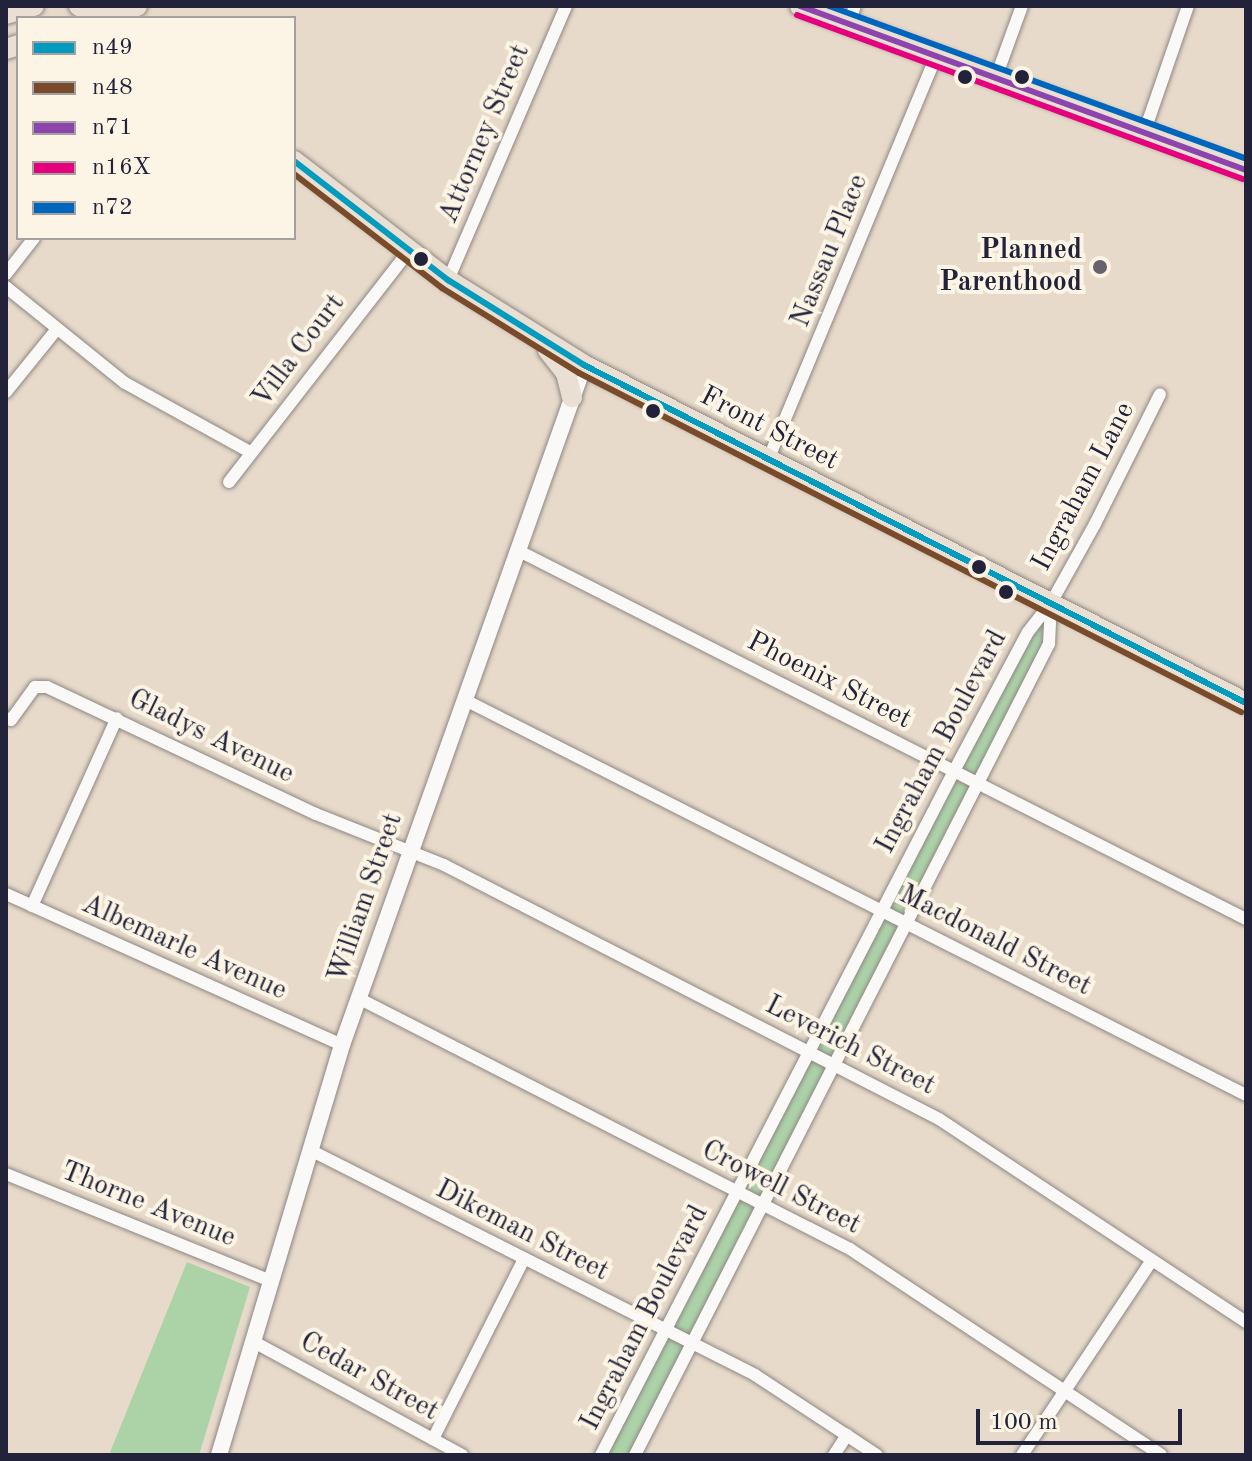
<!DOCTYPE html>
<html>
<head>
<meta charset="utf-8">
<style>
  body { margin:0 }
  #map { position:relative; width:1252px; height:1461px; overflow:hidden; background:#e7daca; font-family:"Old Standard TT",serif }
  div>[style] { position:absolute }
  .green>* { inset:0; background:#acd2a8 }
  .roads { filter:drop-shadow(0 0 2px #8e8783) drop-shadow(0 0 2px #8e8783) }
  .minor>* { height:12px; margin:-6px; padding:0 6px; transform-origin:6px; border-radius:6px; background:#fbf9f7 }
  .tertiary>* { height:16px; margin:-8px; padding:0 8px; transform-origin:8px; border-radius:8px; background:#fbf9f7 }
  .primary>* { height:20px; margin:-10px; padding:0 10px; transform-origin:10px; border-radius:10px; background:#e9e0d3 }
  .bus-1>* { height:6px; margin:-3px; padding:0 3px; transform-origin:3px; border-radius:3px; background:#039cbf }
  .bus-2>* { height:6px; margin:-3px; padding:0 3px; transform-origin:3px; border-radius:3px; background:#7a4b2a }
  .bus-3>* { height:6px; margin:-3px; padding:0 3px; transform-origin:3px; border-radius:3px; background:#8e44ad }
  .bus-4>* { height:6px; margin:-3px; padding:0 3px; transform-origin:3px; border-radius:3px; background:#e5007d }
  .bus-5>* { height:6px; margin:-3px; padding:0 3px; transform-origin:3px; border-radius:3px; background:#0065bd }
  .dots>* { width:22px; height:22px; translate:-50% -50%; box-sizing:border-box; border:4px solid #fcf5e5; border-radius:50% }
  span { translate:-50% -50%; white-space:nowrap; text-align:center; line-height:1.15; -webkit-text-stroke:8px #fcf5e5; paint-order:stroke }
  .street-label { font-size:28px; color:#22223b }
  .poi-label { font-size:28px; color:#22223b; font-weight:700 }
  .right { translate:-100% -50%; text-align:right }
  .frame { position:absolute; inset:0; border:8px solid #22223b; pointer-events:none }
  .legend { position:absolute; left:16px; top:16px; width:280px; height:224px; box-sizing:border-box; background:#fcf5e5; border:2px solid #a5a1a1; margin:0; padding:10px 14px; list-style:none; font-size:24px; color:#22223b }
  .legend li { display:flex; align-items:center; gap:16px; height:40px }
  .legend b { width:40px; border:2px solid #a5a1a1 }
  .scale { position:absolute; left:976px; top:1409px; width:206px; height:36px; box-sizing:border-box; border:4px solid #22223b; border-top:0; padding-left:10px; font-size:24px; line-height:28px; white-space:nowrap; color:#22223b; -webkit-text-stroke:6px #fcf5e5; paint-order:stroke }
</style>
</head>
<body>
<div id="map">
  <div class="green">
    <div style="clip-path:polygon(1051px 603px,1049px 644px,635px 1455px,601px 1455px,881px 910px)"></div>
    <div style="clip-path:polygon(187px 1262px,250px 1287px,199px 1455px,109px 1455px)"></div>
  </div>
  <div class="roads">
    <div class="minor">
      <div style="left:848px;top:27px;width:22px;rotate:-72deg"></div>
      <div style="left:995px;top:80px;width:79px;rotate:-70deg"></div>
      <div style="left:1144px;top:133px;width:134px;rotate:-70.9deg"></div>
      <div style="left:6px;top:274px;width:46px;rotate:-52.1deg"></div>
      <div style="left:448px;top:280px;width:298px;rotate:-66.7deg"></div>
      <div style="left:6px;top:287px;width:153px;rotate:38.9deg"></div>
      <div style="left:125px;top:383px;width:143px;rotate:28.9deg"></div>
      <div style="left:6px;top:392px;width:81px;rotate:-51deg"></div>
      <div style="left:768px;top:460px;width:434px;rotate:-67.4deg"></div>
      <div style="left:229px;top:482px;width:293px;rotate:-52.1deg"></div>
      <div style="left:519px;top:551px;width:815px;rotate:26.85deg"></div>
      <div style="left:465px;top:700px;width:875px;rotate:26.83deg"></div>
      <div style="left:6px;top:718px;width:5px;rotate:22deg"></div>
      <div style="left:11px;top:720px;width:41px;rotate:-54deg"></div>
      <div style="left:35px;top:687px;width:12px"></div>
      <div style="left:47px;top:687px;width:297px;rotate:25.3deg"></div>
      <div style="left:316px;top:814px;width:138px;rotate:21.7deg"></div>
      <div style="left:444px;top:865px;width:556px;rotate:27.16deg"></div>
      <div style="left:939px;top:1119px;width:368px;rotate:33.5deg"></div>
      <div style="left:6px;top:894px;width:368px;rotate:24.2deg"></div>
      <div style="left:32px;top:906px;width:206px;rotate:-65.7deg"></div>
      <div style="left:358px;top:998px;width:552px;rotate:27.03deg"></div>
      <div style="left:850px;top:1249px;width:373px;rotate:33.5deg"></div>
      <div style="left:310px;top:1150px;width:499px;rotate:26.8deg"></div>
      <div style="left:755px;top:1375px;width:146px;rotate:33.3deg"></div>
      <div style="left:6px;top:1174px;width:286px;rotate:22deg"></div>
      <div style="left:254px;top:1342px;width:237px;rotate:28.5deg"></div>
      <div style="left:433px;top:1439px;width:202px;rotate:-63.2deg"></div>
      <div style="left:601px;top:1455px;width:770px;rotate:-62.7deg"></div>
      <div style="left:954px;top:771px;width:157px;rotate:-62deg"></div>
      <div style="left:1028px;top:632px;width:37px;rotate:-52deg"></div>
      <div style="left:1051px;top:603px;width:90px;rotate:-60.9deg"></div>
      <div style="left:1095px;top:524px;width:145px;rotate:-63.4deg"></div>
      <div style="left:635px;top:1455px;width:911px;rotate:-62.96deg"></div>
      <div style="left:1049px;top:644px;width:41px;rotate:-87.2deg"></div>
      <div style="left:834px;top:1455px;width:24px;rotate:-57deg"></div>
      <div style="left:1022px;top:1455px;width:234px;rotate:-56.3deg"></div>
    </div>
    <div class="tertiary">
      <div style="left:219px;top:1455px;width:428px;rotate:-73.3deg"></div>
      <div style="left:342px;top:1045px;width:722px;rotate:-70.41deg"></div>
    </div>
    <div class="primary">
      <div style="left:79px;top:6px;width:26px;rotate:28deg"></div>
      <div style="left:800px;top:6px;width:475px;rotate:20.2deg"></div>
      <div style="left:6px;top:14px;width:29px;rotate:-16deg"></div>
      <div style="left:100px;top:18px;width:39px;rotate:-18deg"></div>
      <div style="left:6px;top:49px;width:13px;rotate:-18deg"></div>
      <div style="left:294px;top:161px;width:195px;rotate:37.7deg"></div>
      <div style="left:448px;top:280px;width:160px;rotate:32deg"></div>
      <div style="left:584px;top:365px;width:743px;rotate:27.05deg"></div>
      <div style="left:548px;top:350px;width:29px;rotate:52deg"></div>
      <div style="left:566px;top:373px;width:25px;rotate:76deg"></div>
    </div>
  </div>
  <div class="bus-1">
    <div style="left:294px;top:161px;width:195px;rotate:37.7deg"></div>
    <div style="left:448px;top:280px;width:160px;rotate:32deg"></div>
    <div style="left:584px;top:365px;width:743px;rotate:27.05deg"></div>
  </div>
  <div class="bus-2">
    <div style="left:294px;top:174px;width:187px;rotate:37.6deg"></div>
    <div style="left:442px;top:288px;width:161px;rotate:31.8deg"></div>
    <div style="left:579px;top:373px;width:744px;rotate:27.12deg"></div>
  </div>
  <div class="bus-3">
    <div style="left:800px;top:6px;width:475px;rotate:20.2deg"></div>
  </div>
  <div class="bus-4">
    <div style="left:797px;top:15px;width:475px;rotate:20.2deg"></div>
  </div>
  <div class="bus-5">
    <div style="left:829px;top:6px;width:444px;rotate:20.1deg"></div>
  </div>
  <div class="dots">
    <div style="left:965px;top:77px;background:#22223b"></div>
    <div style="left:1022px;top:77px;background:#22223b"></div>
    <div style="left:421px;top:259px;background:#22223b"></div>
    <div style="left:1100px;top:267px;background:#67626d"></div>
    <div style="left:653px;top:411px;background:#22223b"></div>
    <div style="left:979px;top:567px;background:#22223b"></div>
    <div style="left:1006px;top:592px;background:#22223b"></div>
  </div>
  <div class="street-label">
    <span style="left:485px;top:134px;rotate:-67deg">Attorney Street</span>
    <span style="left:830px;top:251px;rotate:-68deg">Nassau Place</span>
    <span style="left:299px;top:351px;rotate:-53deg">Villa Court</span>
    <span style="left:769px;top:429px;rotate:27deg">Front Street</span>
    <span style="left:1084px;top:487px;rotate:-62deg">Ingraham Lane</span>
    <span style="left:829px;top:681px;rotate:27deg">Phoenix Street</span>
    <span style="left:211px;top:737px;rotate:26deg">Gladys Avenue</span>
    <span style="left:942px;top:742px;rotate:-62deg">Ingraham Boulevard</span>
    <span style="left:366px;top:898px;rotate:-71deg">William Street</span>
    <span style="left:995px;top:941px;rotate:27deg">Macdonald Street</span>
    <span style="left:184px;top:948px;rotate:24deg">Albemarle Avenue</span>
    <span style="left:850px;top:1046px;rotate:27deg">Leverich Street</span>
    <span style="left:781px;top:1188px;rotate:27deg">Crowell Street</span>
    <span style="left:148px;top:1205px;rotate:22deg">Thorne Avenue</span>
    <span style="left:522px;top:1231px;rotate:27deg">Dikeman Street</span>
    <span style="left:645px;top:1318px;rotate:-63deg">Ingraham Boulevard</span>
    <span style="left:369px;top:1377px;rotate:29deg">Cedar Street</span>
  </div>
  <div class="poi-label">
    <span class="right" style="left:1082px;top:267px">Planned<br>Parenthood</span>
  </div>
  <div class="frame"></div>
  <ul class="legend">
  <li><b style="height:10px;background:#039cbf"></b>n49</li>
  <li><b style="height:10px;background:#7a4b2a"></b>n48</li>
  <li><b style="height:10px;background:#8e44ad"></b>n71</li>
  <li><b style="height:10px;background:#e5007d"></b>n16X</li>
  <li><b style="height:10px;background:#0065bd"></b>n72</li>
  </ul>
  <div class="scale">100 m</div>
</div>
</body>
</html>
